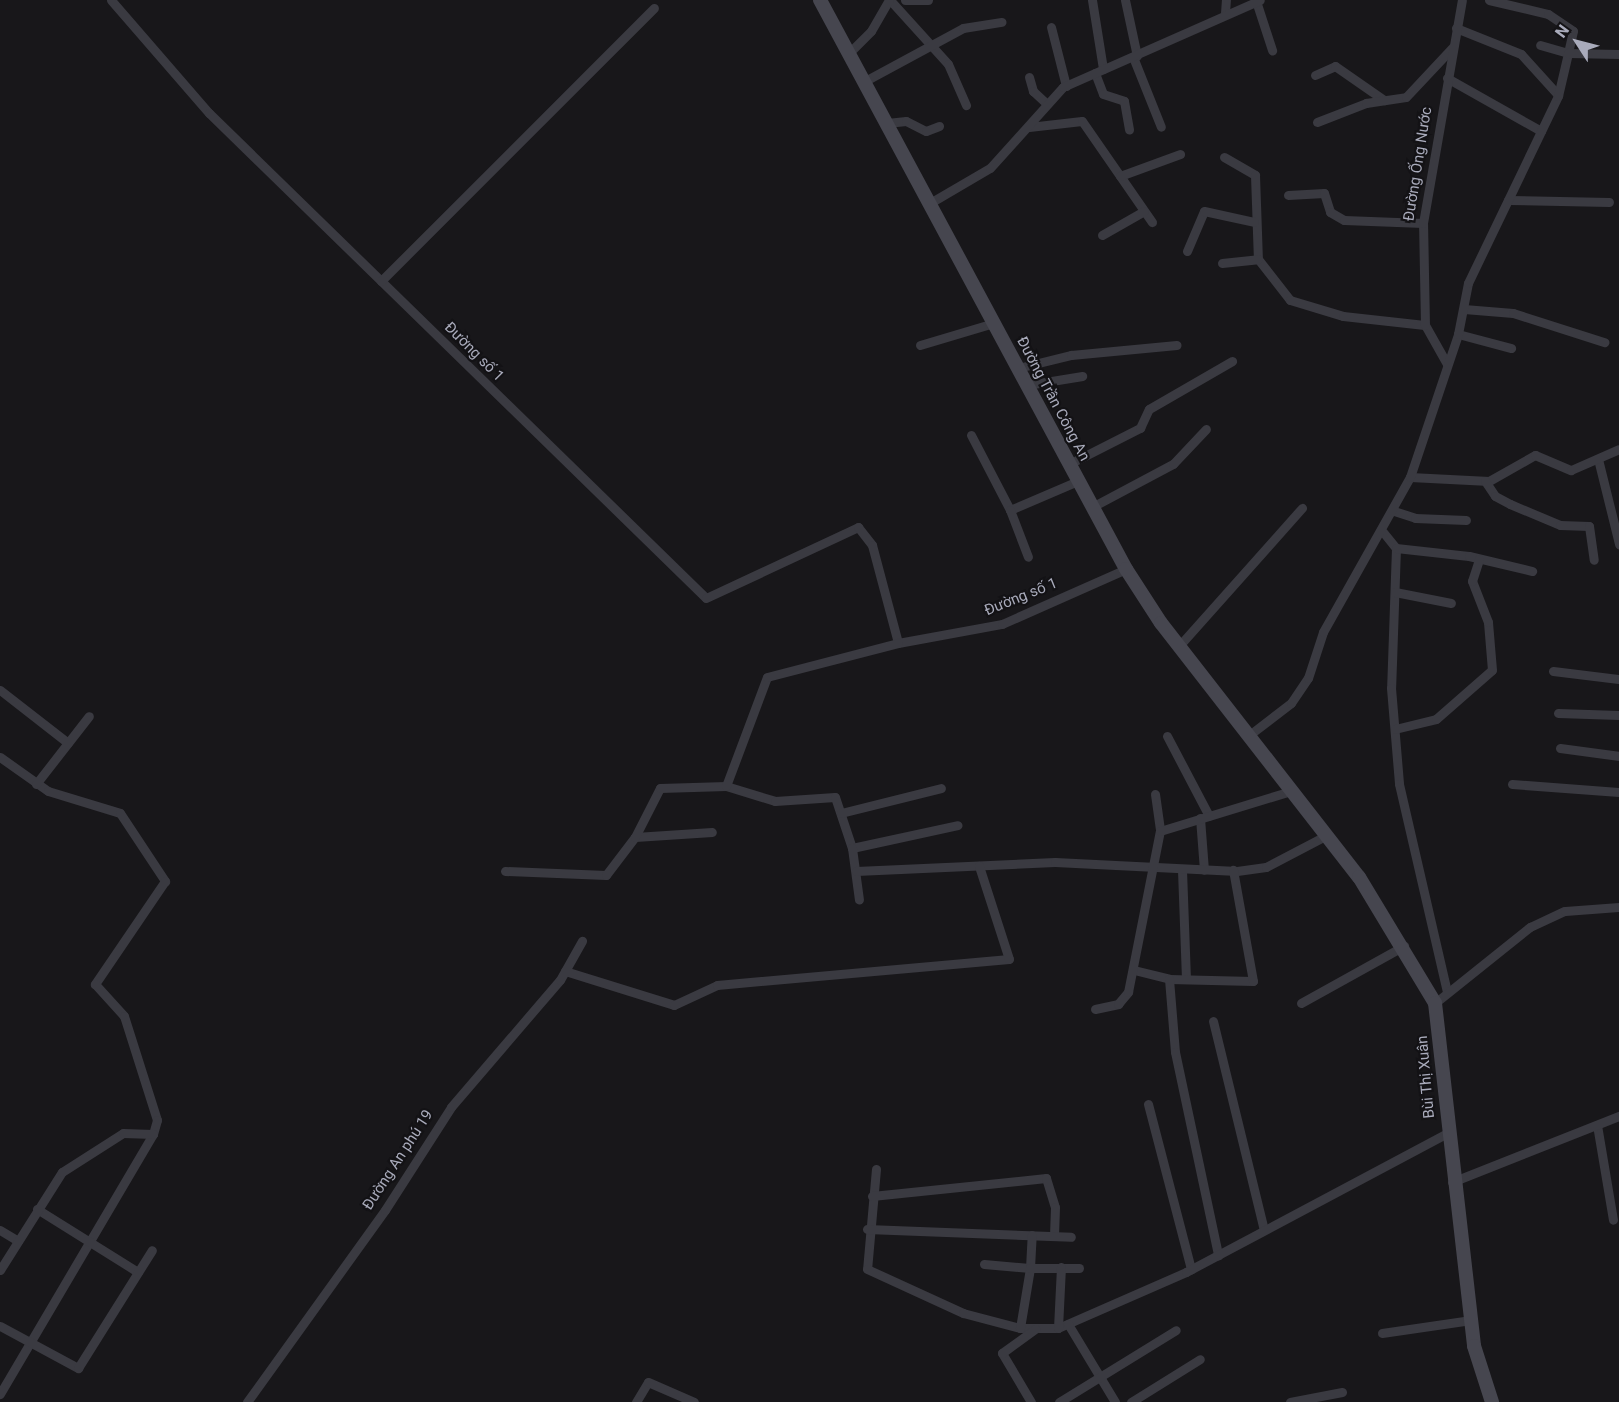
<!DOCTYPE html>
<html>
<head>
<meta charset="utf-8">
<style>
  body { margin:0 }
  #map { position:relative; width:1619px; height:1402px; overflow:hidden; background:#18171a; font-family:Roboto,sans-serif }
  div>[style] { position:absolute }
  .street>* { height:9px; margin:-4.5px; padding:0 4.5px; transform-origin:4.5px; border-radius:4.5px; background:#3a3a41 }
  .secondary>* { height:14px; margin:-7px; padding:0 7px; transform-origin:7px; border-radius:7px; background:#46464f }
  span { translate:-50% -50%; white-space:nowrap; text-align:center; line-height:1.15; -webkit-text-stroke:4.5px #131215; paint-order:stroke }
  .street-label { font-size:15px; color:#a9abbb }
  .north { position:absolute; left:1547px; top:12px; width:60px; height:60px; -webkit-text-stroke:4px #131215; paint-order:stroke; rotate:306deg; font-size:16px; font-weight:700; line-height:24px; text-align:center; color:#a9abbb }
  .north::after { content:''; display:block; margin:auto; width:21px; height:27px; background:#a9abbb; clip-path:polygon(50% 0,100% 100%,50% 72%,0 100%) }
</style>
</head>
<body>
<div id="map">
  <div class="street">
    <div style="left:111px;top:0;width:150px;rotate:49.1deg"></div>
    <div style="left:209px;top:113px;width:694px;rotate:44.3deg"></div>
    <div style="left:706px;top:598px;width:168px;rotate:-25deg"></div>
    <div style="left:858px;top:527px;width:23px;rotate:52deg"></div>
    <div style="left:872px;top:545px;width:101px;rotate:75.1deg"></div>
    <div style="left:898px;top:643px;width:106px;rotate:-10.4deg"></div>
    <div style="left:1002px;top:624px;width:136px;rotate:-23.9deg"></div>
    <div style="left:890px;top:0;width:86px;rotate:47.8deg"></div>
    <div style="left:948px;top:64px;width:45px;rotate:66.3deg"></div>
    <div style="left:905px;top:0;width:23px"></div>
    <div style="left:1092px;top:0;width:70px;rotate:80.9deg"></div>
    <div style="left:1125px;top:0;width:57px;rotate:77.9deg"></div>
    <div style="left:1489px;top:0;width:61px;rotate:13.3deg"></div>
    <div style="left:1548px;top:14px;width:30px;rotate:34deg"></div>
    <div style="left:1573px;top:31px;width:23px;rotate:103deg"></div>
    <div style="left:1568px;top:53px;width:29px;rotate:-164deg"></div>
    <div style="left:1256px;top:1px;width:52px;rotate:71.9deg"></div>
    <div style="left:1225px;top:13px;width:13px;rotate:-86deg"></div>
    <div style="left:1051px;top:27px;width:61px;rotate:75.7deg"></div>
    <div style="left:1456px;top:28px;width:70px;rotate:21.8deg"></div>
    <div style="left:1521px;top:54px;width:55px;rotate:47.9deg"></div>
    <div style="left:849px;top:53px;width:31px;rotate:-45deg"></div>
    <div style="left:871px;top:31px;width:36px;rotate:-60deg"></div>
    <div style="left:1133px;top:57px;width:75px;rotate:68.2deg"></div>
    <div style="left:1095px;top:73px;width:22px;rotate:69deg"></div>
    <div style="left:1103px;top:94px;width:22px;rotate:18deg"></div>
    <div style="left:1124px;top:101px;width:29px;rotate:80deg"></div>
    <div style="left:1315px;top:75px;width:22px;rotate:-24deg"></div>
    <div style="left:1335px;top:66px;width:60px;rotate:34.8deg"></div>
    <div style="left:1029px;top:77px;width:15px;rotate:74deg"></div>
    <div style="left:1033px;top:91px;width:18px;rotate:43deg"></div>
    <div style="left:1447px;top:78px;width:108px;rotate:29.4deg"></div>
    <div style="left:865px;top:81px;width:111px;rotate:-28.4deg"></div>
    <div style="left:963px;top:28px;width:39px;rotate:-9deg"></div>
    <div style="left:1317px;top:122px;width:53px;rotate:-21.2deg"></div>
    <div style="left:1366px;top:103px;width:40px;rotate:-8.5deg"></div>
    <div style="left:1406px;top:97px;width:69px;rotate:-46.8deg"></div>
    <div style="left:887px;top:123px;width:19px;rotate:-6deg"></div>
    <div style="left:906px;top:121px;width:22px;rotate:27deg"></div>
    <div style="left:926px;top:131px;width:14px;rotate:-21deg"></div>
    <div style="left:1029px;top:127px;width:53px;rotate:-6.5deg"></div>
    <div style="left:1082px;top:121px;width:123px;rotate:55.3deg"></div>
    <div style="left:1224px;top:157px;width:36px;rotate:30deg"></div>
    <div style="left:1255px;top:175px;width:84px;rotate:88deg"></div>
    <div style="left:1258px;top:259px;width:52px;rotate:52deg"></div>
    <div style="left:1290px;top:300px;width:55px;rotate:16.8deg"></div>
    <div style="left:1343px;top:316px;width:82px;rotate:6.3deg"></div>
    <div style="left:1120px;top:176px;width:64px;rotate:-20.1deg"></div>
    <div style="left:1288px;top:195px;width:36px;rotate:-3deg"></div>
    <div style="left:1324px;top:193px;width:20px;rotate:72deg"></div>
    <div style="left:1330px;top:212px;width:16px;rotate:30deg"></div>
    <div style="left:1344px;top:220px;width:79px;rotate:2.2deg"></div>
    <div style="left:1508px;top:200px;width:101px;rotate:1.1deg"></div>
    <div style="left:930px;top:203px;width:69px;rotate:-30.3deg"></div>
    <div style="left:990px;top:168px;width:109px;rotate:-48deg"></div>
    <div style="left:1063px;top:87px;width:215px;rotate:-23.8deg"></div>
    <div style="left:1102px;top:235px;width:48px;rotate:-29.7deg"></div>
    <div style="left:1187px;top:251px;width:43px;rotate:-67deg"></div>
    <div style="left:1204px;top:211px;width:51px;rotate:12.4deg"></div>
    <div style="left:1222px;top:263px;width:36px;rotate:-6deg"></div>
    <div style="left:381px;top:281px;width:386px;rotate:-45deg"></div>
    <div style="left:1464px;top:309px;width:49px;rotate:4.7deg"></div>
    <div style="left:1513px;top:313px;width:96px;rotate:17.7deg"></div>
    <div style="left:1458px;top:334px;width:55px;rotate:14.8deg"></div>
    <div style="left:920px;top:345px;width:77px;rotate:-16.6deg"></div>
    <div style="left:1447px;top:364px;width:45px;rotate:-119.4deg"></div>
    <div style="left:1425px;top:325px;width:102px;rotate:-91.1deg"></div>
    <div style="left:1423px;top:223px;width:226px;rotate:-80.1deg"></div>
    <div style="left:1018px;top:368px;width:55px;rotate:-13.8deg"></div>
    <div style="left:1071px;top:355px;width:106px;rotate:-5.4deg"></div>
    <div style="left:1027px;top:385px;width:56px;rotate:-9.3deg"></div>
    <div style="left:971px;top:435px;width:85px;rotate:62.5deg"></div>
    <div style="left:1010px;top:510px;width:74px;rotate:-23.1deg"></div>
    <div style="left:1598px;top:459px;width:88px;rotate:76.1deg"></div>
    <div style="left:1069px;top:464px;width:80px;rotate:-26.9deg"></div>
    <div style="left:1140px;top:428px;width:21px;rotate:-65deg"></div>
    <div style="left:1149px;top:409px;width:96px;rotate:-30deg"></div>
    <div style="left:1410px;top:477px;width:79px;rotate:2.9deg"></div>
    <div style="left:1489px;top:481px;width:53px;rotate:-29.5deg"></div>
    <div style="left:1535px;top:455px;width:39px;rotate:23deg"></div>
    <div style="left:1571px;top:470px;width:52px;rotate:-23.6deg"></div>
    <div style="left:1485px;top:481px;width:18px;rotate:56deg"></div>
    <div style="left:1495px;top:496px;width:17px;rotate:28deg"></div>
    <div style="left:1510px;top:504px;width:54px;rotate:22.8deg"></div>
    <div style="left:1560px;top:525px;width:29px;rotate:2deg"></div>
    <div style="left:1589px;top:526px;width:34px;rotate:82deg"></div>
    <div style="left:1092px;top:507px;width:92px;rotate:-28deg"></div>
    <div style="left:1173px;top:464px;width:48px;rotate:-46.7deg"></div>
    <div style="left:1010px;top:510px;width:50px;rotate:69deg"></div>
    <div style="left:1394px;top:511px;width:22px;rotate:18deg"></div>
    <div style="left:1415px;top:518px;width:51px;rotate:2.2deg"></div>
    <div style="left:1383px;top:532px;width:21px;rotate:51deg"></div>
    <div style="left:1396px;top:548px;width:140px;rotate:92deg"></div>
    <div style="left:1391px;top:688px;width:96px;rotate:85.2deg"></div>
    <div style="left:1399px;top:784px;width:213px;rotate:77deg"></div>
    <div style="left:1396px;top:548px;width:73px;rotate:6.3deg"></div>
    <div style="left:1469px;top:556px;width:65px;rotate:13.4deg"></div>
    <div style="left:1395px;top:592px;width:57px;rotate:11.1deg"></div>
    <div style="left:1179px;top:646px;width:185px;rotate:-48.3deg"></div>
    <div style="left:1553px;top:671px;width:66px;rotate:6.9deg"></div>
    <div style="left:0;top:690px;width:86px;rotate:37.9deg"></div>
    <div style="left:1558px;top:713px;width:61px;rotate:1.9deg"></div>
    <div style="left:1395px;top:729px;width:42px;rotate:-13.7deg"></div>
    <div style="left:1436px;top:719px;width:74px;rotate:-41.2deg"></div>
    <div style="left:1492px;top:670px;width:48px;rotate:-94.8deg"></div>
    <div style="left:1488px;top:622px;width:44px;rotate:-111.3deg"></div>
    <div style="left:1472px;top:581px;width:23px;rotate:-72deg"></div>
    <div style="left:1167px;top:736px;width:90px;rotate:62.3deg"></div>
    <div style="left:1248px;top:736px;width:54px;rotate:-37.5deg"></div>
    <div style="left:1291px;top:703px;width:30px;rotate:-56deg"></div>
    <div style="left:1308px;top:678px;width:48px;rotate:-71.9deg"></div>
    <div style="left:1323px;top:632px;width:178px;rotate:-60.7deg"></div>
    <div style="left:1410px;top:477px;width:151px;rotate:-71.4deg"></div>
    <div style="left:1458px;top:334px;width:52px;rotate:-78.9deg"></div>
    <div style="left:1468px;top:283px;width:208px;rotate:-64.3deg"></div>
    <div style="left:1558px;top:96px;width:44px;rotate:-76.9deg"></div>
    <div style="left:1568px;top:53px;width:51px;rotate:1.1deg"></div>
    <div style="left:1560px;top:748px;width:60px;rotate:7.7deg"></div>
    <div style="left:0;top:757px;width:59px;rotate:35.3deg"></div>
    <div style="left:48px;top:791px;width:75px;rotate:17deg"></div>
    <div style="left:120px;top:813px;width:82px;rotate:56.5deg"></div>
    <div style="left:165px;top:881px;width:125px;rotate:124.2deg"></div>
    <div style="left:95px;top:984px;width:43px;rotate:47.8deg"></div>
    <div style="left:124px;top:1016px;width:109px;rotate:72.4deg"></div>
    <div style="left:157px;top:1120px;width:15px;rotate:106deg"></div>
    <div style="left:153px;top:1134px;width:302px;rotate:120.5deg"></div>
    <div style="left:36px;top:784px;width:86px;rotate:-52.1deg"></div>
    <div style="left:1512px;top:784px;width:107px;rotate:4.3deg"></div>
    <div style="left:726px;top:786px;width:51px;rotate:17deg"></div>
    <div style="left:775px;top:801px;width:60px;rotate:-3.8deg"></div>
    <div style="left:835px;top:797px;width:54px;rotate:71.6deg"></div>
    <div style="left:852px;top:848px;width:108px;rotate:-12.2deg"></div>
    <div style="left:1155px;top:794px;width:37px;rotate:82deg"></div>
    <div style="left:841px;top:813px;width:103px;rotate:-14deg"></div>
    <div style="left:1200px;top:818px;width:52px;rotate:85.6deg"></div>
    <div style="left:635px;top:837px;width:77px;rotate:-3.7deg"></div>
    <div style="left:852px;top:848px;width:52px;rotate:82.3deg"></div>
    <div style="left:1182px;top:870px;width:108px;rotate:87.9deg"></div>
    <div style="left:505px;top:871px;width:101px;rotate:2.3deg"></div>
    <div style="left:606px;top:875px;width:48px;rotate:-52.7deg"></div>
    <div style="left:635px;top:837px;width:55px;rotate:-63deg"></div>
    <div style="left:660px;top:788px;width:66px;rotate:-1.7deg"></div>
    <div style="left:726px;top:786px;width:116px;rotate:-69.4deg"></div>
    <div style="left:767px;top:677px;width:135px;rotate:-14.5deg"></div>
    <div style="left:856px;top:871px;width:199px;rotate:-2.6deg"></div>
    <div style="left:1055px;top:862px;width:182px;rotate:2.8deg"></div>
    <div style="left:1237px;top:871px;width:29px;rotate:-8deg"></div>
    <div style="left:1266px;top:867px;width:69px;rotate:-27.7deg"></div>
    <div style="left:1134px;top:970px;width:36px;rotate:14deg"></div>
    <div style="left:1169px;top:979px;width:84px;rotate:1.4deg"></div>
    <div style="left:1253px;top:981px;width:113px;rotate:-100.2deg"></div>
    <div style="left:565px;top:971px;width:114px;rotate:17.3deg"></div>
    <div style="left:674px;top:1005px;width:47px;rotate:-24.9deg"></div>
    <div style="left:717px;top:985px;width:293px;rotate:-5.1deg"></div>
    <div style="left:1009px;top:959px;width:98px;rotate:-107.9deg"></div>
    <div style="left:1169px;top:979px;width:73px;rotate:85.3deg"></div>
    <div style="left:1175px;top:1052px;width:208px;rotate:78deg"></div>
    <div style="left:1301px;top:1003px;width:118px;rotate:-29deg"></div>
    <div style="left:1435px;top:1003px;width:122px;rotate:-38.7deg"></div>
    <div style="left:1530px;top:927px;width:38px;rotate:-25deg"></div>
    <div style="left:1565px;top:911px;width:54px;rotate:-4.2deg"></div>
    <div style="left:1095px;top:1009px;width:24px;rotate:-12deg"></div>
    <div style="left:1118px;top:1004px;width:16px;rotate:-50deg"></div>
    <div style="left:1128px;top:992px;width:164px;rotate:-78.8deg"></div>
    <div style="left:1160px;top:831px;width:137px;rotate:-17deg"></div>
    <div style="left:1213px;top:1021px;width:215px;rotate:76.3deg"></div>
    <div style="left:1148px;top:1104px;width:171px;rotate:75.4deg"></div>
    <div style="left:1597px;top:1125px;width:96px;rotate:80.4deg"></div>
    <div style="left:876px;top:1169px;width:100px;rotate:95.1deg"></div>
    <div style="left:867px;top:1269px;width:106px;rotate:24.6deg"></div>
    <div style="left:963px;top:1313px;width:59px;rotate:14.7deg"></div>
    <div style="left:1020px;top:1328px;width:38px"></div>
    <div style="left:1058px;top:1328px;width:140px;rotate:-23.6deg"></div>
    <div style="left:1186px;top:1272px;width:296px;rotate:-28deg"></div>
    <div style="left:1452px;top:1182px;width:180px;rotate:-21.6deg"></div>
    <div style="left:872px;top:1196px;width:175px;rotate:-5.9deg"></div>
    <div style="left:1046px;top:1178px;width:30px;rotate:73deg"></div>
    <div style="left:1055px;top:1207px;width:29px;rotate:92deg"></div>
    <div style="left:37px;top:1209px;width:119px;rotate:32deg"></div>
    <div style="left:867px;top:1229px;width:204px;rotate:2.2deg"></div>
    <div style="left:0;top:1230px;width:21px;rotate:31deg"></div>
    <div style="left:984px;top:1264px;width:46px;rotate:5deg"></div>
    <div style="left:1030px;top:1268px;width:33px;rotate:-87deg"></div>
    <div style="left:0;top:1270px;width:116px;rotate:-57.7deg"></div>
    <div style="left:62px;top:1172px;width:72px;rotate:-32.6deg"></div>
    <div style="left:123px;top:1133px;width:30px;rotate:2deg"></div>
    <div style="left:1068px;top:1324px;width:91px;rotate:58.9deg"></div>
    <div style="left:0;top:1326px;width:89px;rotate:28.3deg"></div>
    <div style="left:78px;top:1368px;width:139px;rotate:-57.9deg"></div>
    <div style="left:1020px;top:1328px;width:61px;rotate:-80.5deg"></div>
    <div style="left:1030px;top:1268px;width:49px"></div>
    <div style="left:1058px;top:1328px;width:61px;rotate:-87.2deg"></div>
    <div style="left:1382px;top:1333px;width:90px;rotate:-8.3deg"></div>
    <div style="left:247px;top:1402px;width:236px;rotate:-54.3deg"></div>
    <div style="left:385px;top:1210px;width:122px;rotate:-57.3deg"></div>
    <div style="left:451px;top:1107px;width:167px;rotate:-49.4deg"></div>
    <div style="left:560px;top:980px;width:45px;rotate:-60.6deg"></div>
    <div style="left:636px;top:1402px;width:23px;rotate:-59deg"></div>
    <div style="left:648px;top:1382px;width:50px;rotate:23.5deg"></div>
    <div style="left:1031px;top:1402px;width:57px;rotate:-120.6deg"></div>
    <div style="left:1002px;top:1353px;width:41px;rotate:-36deg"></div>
    <div style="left:1059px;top:1402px;width:137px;rotate:-31.6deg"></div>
    <div style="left:1131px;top:1402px;width:81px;rotate:-31.9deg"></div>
    <div style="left:1290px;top:1402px;width:53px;rotate:-10.9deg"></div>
  </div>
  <div class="secondary">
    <div style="left:820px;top:0;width:646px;rotate:61.73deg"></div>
    <div style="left:1126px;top:569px;width:64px;rotate:57.1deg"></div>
    <div style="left:1161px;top:623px;width:322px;rotate:52.1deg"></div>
    <div style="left:1359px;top:877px;width:147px;rotate:58.9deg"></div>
    <div style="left:1435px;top:1003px;width:345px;rotate:83.5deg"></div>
    <div style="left:1474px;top:1346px;width:59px;rotate:72.2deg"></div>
  </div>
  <div class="street-label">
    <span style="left:1418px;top:164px;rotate:-81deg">Đường Ống Nước</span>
    <span style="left:474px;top:352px;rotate:45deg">Đường số 1</span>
    <span style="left:1053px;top:399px;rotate:62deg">Đường Trần Công An</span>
    <span style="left:1021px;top:597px;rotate:-22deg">Đường số 1</span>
    <span style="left:1426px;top:1077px;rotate:-95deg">Bùi Thị Xuân</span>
    <span style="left:398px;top:1160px;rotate:-57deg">Đường An phú 19</span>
  </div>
  <div class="north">N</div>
</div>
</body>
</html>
